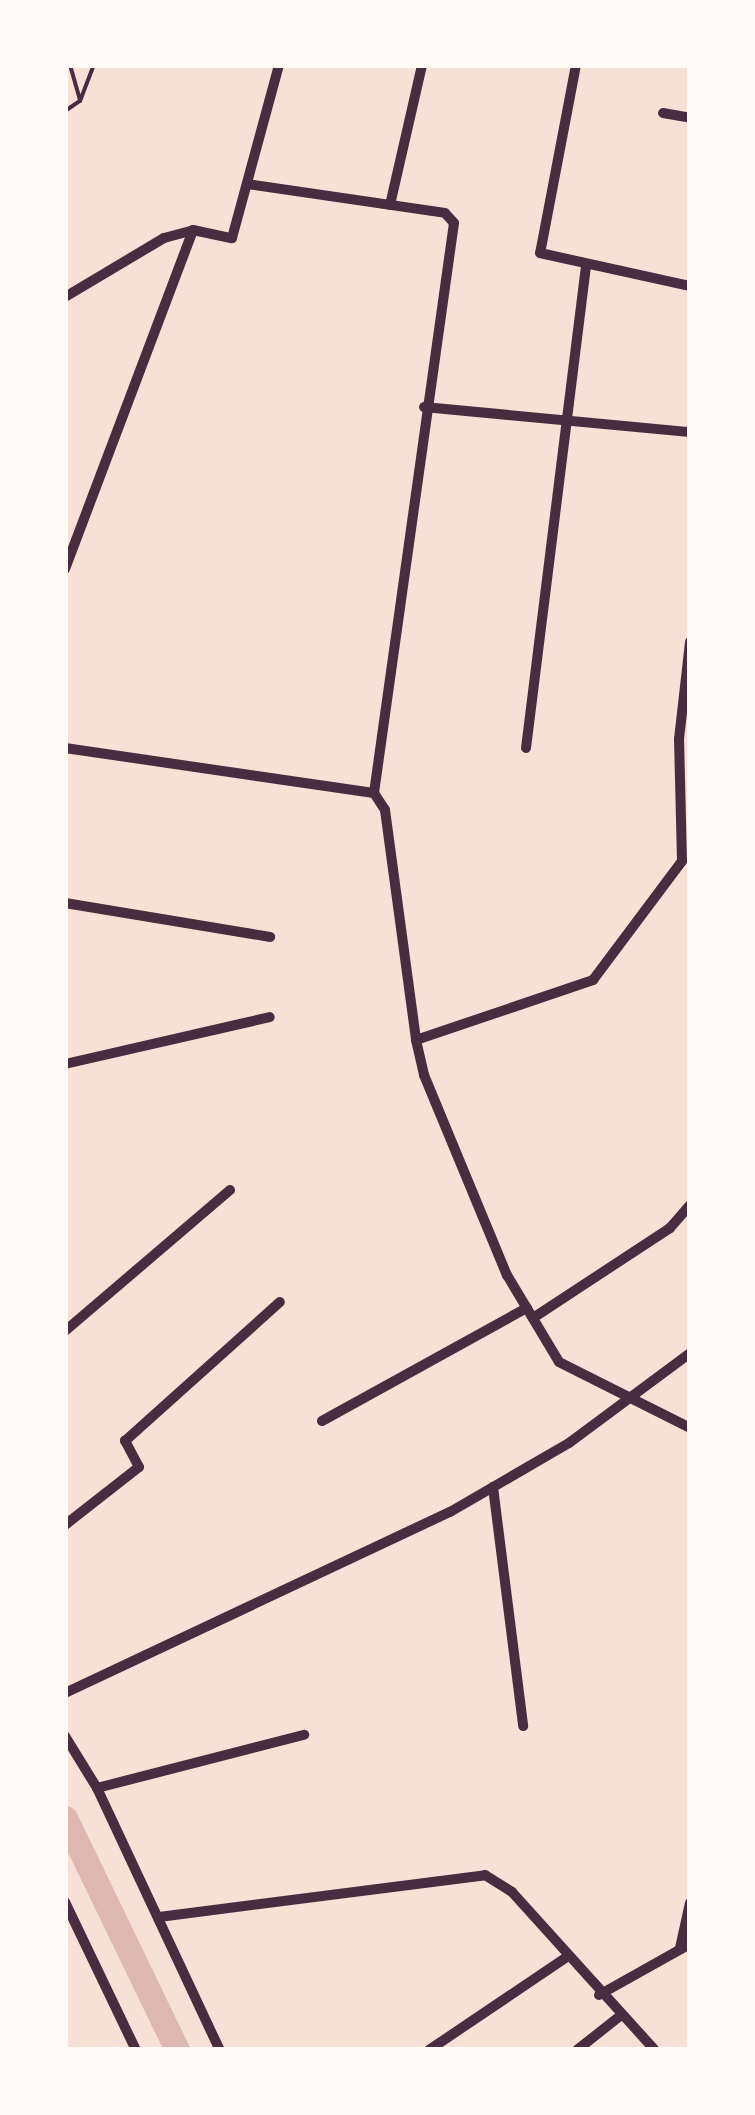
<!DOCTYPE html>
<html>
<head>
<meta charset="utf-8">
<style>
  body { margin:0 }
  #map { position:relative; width:755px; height:2115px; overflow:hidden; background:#f7e1d7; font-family:Inter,sans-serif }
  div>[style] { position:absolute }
  .canal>* { height:25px; margin:-12.5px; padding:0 12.5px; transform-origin:12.5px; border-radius:12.5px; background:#dcb8b0 }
  .path>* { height:4px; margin:-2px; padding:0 2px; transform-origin:2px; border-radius:2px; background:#4a2c40 }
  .minor>* { height:10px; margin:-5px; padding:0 5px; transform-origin:5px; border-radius:5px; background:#4a2c40 }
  span { translate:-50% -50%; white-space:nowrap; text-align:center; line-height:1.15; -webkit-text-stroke:10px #fffaf5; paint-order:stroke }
  .frame { position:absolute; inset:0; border:68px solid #fffaf5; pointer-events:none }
</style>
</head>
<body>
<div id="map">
  <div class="canal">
    <div style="left:65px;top:1818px;width:258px;rotate:64.2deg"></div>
  </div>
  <div class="path">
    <div style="left:70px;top:65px;width:35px;rotate:74deg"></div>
    <div style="left:65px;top:111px;width:18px;rotate:-34deg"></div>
    <div style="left:80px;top:101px;width:39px;rotate:-69deg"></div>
  </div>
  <div class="minor">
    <div style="left:576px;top:65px;width:191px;rotate:100.8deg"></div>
    <div style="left:540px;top:253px;width:154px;rotate:12.4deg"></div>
    <div style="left:663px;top:113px;width:27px;rotate:10deg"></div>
    <div style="left:247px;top:184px;width:200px;rotate:8.3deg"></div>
    <div style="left:445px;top:213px;width:13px;rotate:48deg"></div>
    <div style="left:454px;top:223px;width:576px;rotate:97.99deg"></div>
    <div style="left:374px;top:793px;width:20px;rotate:57deg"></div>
    <div style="left:385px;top:810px;width:232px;rotate:82.3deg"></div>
    <div style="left:416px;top:1040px;width:36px;rotate:77deg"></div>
    <div style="left:424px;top:1075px;width:217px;rotate:67.5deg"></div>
    <div style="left:507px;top:1275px;width:101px;rotate:59.1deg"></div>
    <div style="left:559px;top:1362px;width:147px;rotate:26.7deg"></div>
    <div style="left:390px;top:205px;width:144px;rotate:-77.1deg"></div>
    <div style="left:65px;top:297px;width:115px;rotate:-30.8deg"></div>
    <div style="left:164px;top:238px;width:30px;rotate:-15deg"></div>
    <div style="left:193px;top:230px;width:40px;rotate:12deg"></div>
    <div style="left:232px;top:238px;width:179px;rotate:-74.8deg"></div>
    <div style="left:424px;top:407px;width:267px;rotate:5.4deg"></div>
    <div style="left:65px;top:569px;width:362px;rotate:-69.3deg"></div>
    <div style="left:65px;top:748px;width:312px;rotate:8.3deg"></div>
    <div style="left:526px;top:748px;width:487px;rotate:-82.9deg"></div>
    <div style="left:65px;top:903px;width:208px;rotate:9.4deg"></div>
    <div style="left:416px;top:1040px;width:187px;rotate:-18.7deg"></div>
    <div style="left:593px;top:980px;width:149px;rotate:-53.2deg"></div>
    <div style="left:682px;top:861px;width:122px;rotate:-91.4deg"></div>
    <div style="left:679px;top:739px;width:98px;rotate:-83.5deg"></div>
    <div style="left:65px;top:1064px;width:210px;rotate:-12.9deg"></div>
    <div style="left:533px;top:1318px;width:164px;rotate:-33.3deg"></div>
    <div style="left:670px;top:1228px;width:30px;rotate:-49deg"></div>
    <div style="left:65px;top:1331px;width:217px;rotate:-40.5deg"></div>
    <div style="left:322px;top:1421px;width:234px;rotate:-28.9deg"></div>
    <div style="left:493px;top:1487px;width:241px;rotate:82.8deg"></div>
    <div style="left:65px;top:1525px;width:94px;rotate:-38.1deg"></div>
    <div style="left:139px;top:1467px;width:30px;rotate:-118deg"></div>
    <div style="left:125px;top:1441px;width:208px;rotate:-41.9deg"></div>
    <div style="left:65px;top:1693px;width:425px;rotate:-25.2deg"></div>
    <div style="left:450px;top:1512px;width:138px;rotate:-30.1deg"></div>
    <div style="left:569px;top:1443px;width:151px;rotate:-36.6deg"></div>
    <div style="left:65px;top:1736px;width:61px;rotate:58.4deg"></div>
    <div style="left:97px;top:1788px;width:289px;rotate:64.9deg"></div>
    <div style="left:97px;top:1788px;width:214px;rotate:-14.4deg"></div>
    <div style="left:65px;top:1902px;width:164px;rotate:64.4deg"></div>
    <div style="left:159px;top:1917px;width:329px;rotate:-7.3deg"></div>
    <div style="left:485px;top:1875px;width:32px;rotate:32deg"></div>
    <div style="left:512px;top:1892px;width:213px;rotate:47.9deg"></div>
    <div style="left:680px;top:1948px;width:46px;rotate:-77.5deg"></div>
    <div style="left:599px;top:1995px;width:104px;rotate:-29.3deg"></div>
    <div style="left:429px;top:2050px;width:166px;rotate:-34deg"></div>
    <div style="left:577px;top:2050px;width:55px;rotate:-38.3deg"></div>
  </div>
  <div class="frame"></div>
</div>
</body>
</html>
